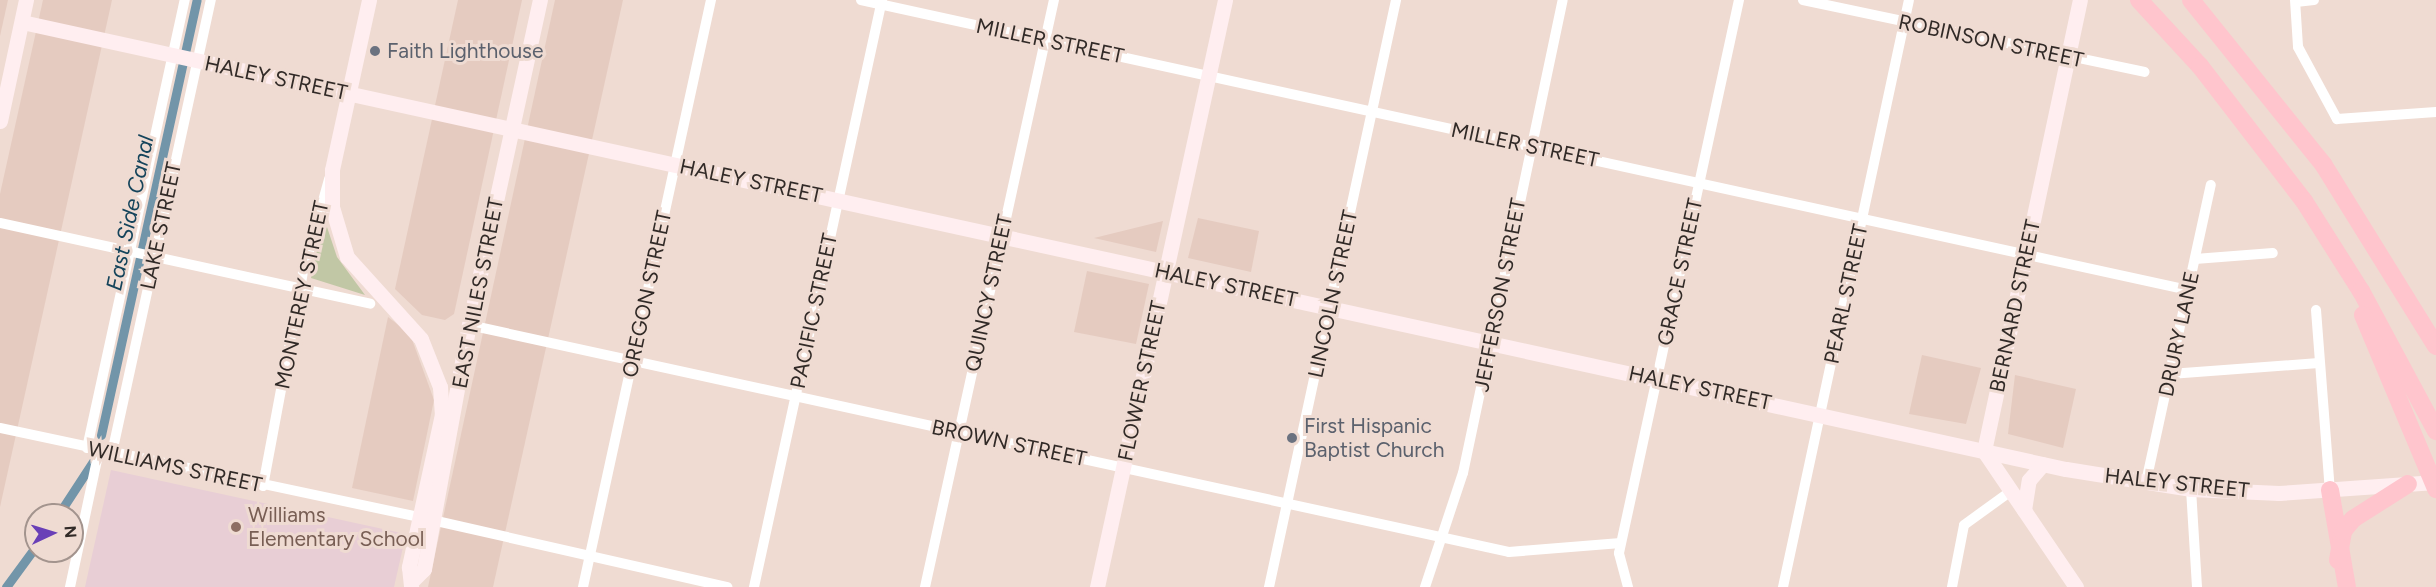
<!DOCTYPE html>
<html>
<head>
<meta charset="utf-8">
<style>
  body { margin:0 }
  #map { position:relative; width:2436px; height:587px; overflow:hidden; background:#efdbd2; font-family:Figtree,sans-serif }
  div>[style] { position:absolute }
  .built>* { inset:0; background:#e5cbc0 }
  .education>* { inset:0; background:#e8ced5 }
  .green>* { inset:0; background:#c1c7a5 }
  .canal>* { height:9px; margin:-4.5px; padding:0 4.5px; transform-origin:4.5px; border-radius:4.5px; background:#7295a9 }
  .street>* { height:10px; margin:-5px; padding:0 5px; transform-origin:5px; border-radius:5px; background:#fff }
  .secondary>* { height:15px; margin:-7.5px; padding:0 7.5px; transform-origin:7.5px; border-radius:7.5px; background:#ffeef0 }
  .highway>* { height:18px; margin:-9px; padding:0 9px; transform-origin:9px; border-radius:9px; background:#ffc5cd }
  .dots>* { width:16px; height:16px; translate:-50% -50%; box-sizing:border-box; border:3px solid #efdbd2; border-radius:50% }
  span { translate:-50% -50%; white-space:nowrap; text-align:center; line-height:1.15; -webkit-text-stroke:6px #efdbd2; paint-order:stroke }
  .street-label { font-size:21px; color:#312a27 }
  .worship-label { font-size:21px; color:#5b616d }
  .left { translate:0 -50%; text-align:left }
  .education-label { font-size:21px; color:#785e54 }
  .water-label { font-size:22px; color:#15445b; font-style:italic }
  .north { position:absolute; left:24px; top:503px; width:60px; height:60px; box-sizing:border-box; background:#efdbd2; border:2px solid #a3948e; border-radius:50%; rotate:86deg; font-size:16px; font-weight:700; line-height:24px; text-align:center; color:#312a27 }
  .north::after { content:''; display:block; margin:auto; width:21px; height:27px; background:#693fb7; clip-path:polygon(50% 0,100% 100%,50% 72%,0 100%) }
</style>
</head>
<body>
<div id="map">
  <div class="built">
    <div style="clip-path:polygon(0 0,8px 0,0 36px)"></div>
    <div style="clip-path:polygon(43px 0,112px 0,0 507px,0 194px)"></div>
    <div style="clip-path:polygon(458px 0,522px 0,454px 314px,445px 320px,422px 315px,395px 289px)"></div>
    <div style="clip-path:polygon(555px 0,623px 0,493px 587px,428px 587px)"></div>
    <div style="clip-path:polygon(1198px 218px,1259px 231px,1251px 272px,1188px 258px)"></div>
    <div style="clip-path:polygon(1163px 221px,1156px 252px,1094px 238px)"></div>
    <div style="clip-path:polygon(1087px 271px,1149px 284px,1136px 344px,1074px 332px)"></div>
    <div style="clip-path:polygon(388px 317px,410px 334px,434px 400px,413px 501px,352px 488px)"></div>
    <div style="clip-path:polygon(1922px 355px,1981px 368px,1966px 424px,1909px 414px)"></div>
    <div style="clip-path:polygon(2015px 375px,2076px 389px,2063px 448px,2008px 434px)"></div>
  </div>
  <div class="education">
    <div style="clip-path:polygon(111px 470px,406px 534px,394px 587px,85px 587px)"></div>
  </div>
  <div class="green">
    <div style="clip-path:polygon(324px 218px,337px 257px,365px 295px,311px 278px)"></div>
  </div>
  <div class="canal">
    <div style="left:101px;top:435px;width:445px;rotate:-77.6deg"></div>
    <div style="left:58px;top:515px;width:66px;rotate:-56.8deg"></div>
    <div style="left:6px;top:587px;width:51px;rotate:-53.8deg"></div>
  </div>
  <div class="street">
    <div style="left:861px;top:0;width:1358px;rotate:12.33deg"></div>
    <div style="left:1803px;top:0;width:349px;rotate:11.9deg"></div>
    <div style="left:2295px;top:0;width:47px;rotate:86.3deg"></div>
    <div style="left:2298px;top:47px;width:82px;rotate:61.6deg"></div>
    <div style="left:2337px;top:119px;width:99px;rotate:-4deg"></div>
    <div style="left:2296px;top:2px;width:18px;rotate:-6deg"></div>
    <div style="left:0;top:223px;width:379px;rotate:12.3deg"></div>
    <div style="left:2195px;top:259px;width:78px;rotate:-4.4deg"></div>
    <div style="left:2316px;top:310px;width:181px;rotate:85.6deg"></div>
    <div style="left:469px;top:325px;width:1064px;rotate:12.31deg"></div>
    <div style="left:1509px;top:552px;width:112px;rotate:-4.6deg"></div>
    <div style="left:2170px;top:374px;width:149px;rotate:-4.2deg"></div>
    <div style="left:0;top:428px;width:429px;rotate:12deg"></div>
    <div style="left:87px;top:448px;width:459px;rotate:-77.7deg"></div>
    <div style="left:112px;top:453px;width:464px;rotate:-77.7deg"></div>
    <div style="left:2146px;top:482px;width:304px;rotate:-77.7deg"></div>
    <div style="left:263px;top:486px;width:217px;rotate:-79.4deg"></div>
    <div style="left:303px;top:273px;width:98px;rotate:-74.5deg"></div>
    <div style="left:2191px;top:489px;width:98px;rotate:86.5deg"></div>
    <div style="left:432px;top:520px;width:303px;rotate:12.8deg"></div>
    <div style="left:70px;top:587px;width:140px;rotate:-78deg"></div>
    <div style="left:583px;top:587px;width:601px;rotate:-77.7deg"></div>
    <div style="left:754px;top:587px;width:601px;rotate:-77.7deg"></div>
    <div style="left:925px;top:587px;width:601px;rotate:-77.61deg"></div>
    <div style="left:1269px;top:587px;width:601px;rotate:-77.79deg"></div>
    <div style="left:1425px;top:587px;width:120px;rotate:-71.6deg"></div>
    <div style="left:1463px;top:473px;width:483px;rotate:-78.1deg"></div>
    <div style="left:1628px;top:587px;width:35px;rotate:-105deg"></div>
    <div style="left:1619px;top:553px;width:566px;rotate:-77.76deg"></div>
    <div style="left:1783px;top:587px;width:600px;rotate:-77.89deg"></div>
    <div style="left:1952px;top:587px;width:63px;rotate:-79deg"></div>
    <div style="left:1964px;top:525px;width:58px;rotate:-35.9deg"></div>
  </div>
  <div class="secondary">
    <div style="left:369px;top:0;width:174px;rotate:102.3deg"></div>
    <div style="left:332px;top:170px;width:37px;rotate:90deg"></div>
    <div style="left:332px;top:207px;width:52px;rotate:73.3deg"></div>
    <div style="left:347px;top:257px;width:110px;rotate:47.9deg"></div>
    <div style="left:421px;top:339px;width:52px;rotate:68.4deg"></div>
    <div style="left:440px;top:387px;width:27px;rotate:86deg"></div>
    <div style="left:442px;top:414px;width:157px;rotate:102.2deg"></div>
    <div style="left:409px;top:567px;width:20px;rotate:84deg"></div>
    <div style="left:22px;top:22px;width:2092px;rotate:12.34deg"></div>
    <div style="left:2066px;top:469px;width:127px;rotate:9.1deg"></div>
    <div style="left:2191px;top:489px;width:88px;rotate:2.6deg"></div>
    <div style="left:2279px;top:493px;width:157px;rotate:-4deg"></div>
    <div style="left:0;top:121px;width:124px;rotate:-77.9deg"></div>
    <div style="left:2024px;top:510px;width:30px;rotate:-81deg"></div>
    <div style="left:2029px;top:480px;width:21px;rotate:-49deg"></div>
    <div style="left:412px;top:581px;width:17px;rotate:-45deg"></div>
    <div style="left:424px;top:569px;width:248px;rotate:-79.6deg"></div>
    <div style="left:469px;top:325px;width:333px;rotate:-77.7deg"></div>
    <div style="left:1097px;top:587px;width:601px;rotate:-77.7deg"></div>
    <div style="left:2076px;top:587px;width:164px;rotate:-124.1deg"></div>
    <div style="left:1984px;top:451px;width:461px;rotate:-78deg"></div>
  </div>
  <div class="highway">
    <div style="left:2139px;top:0;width:90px;rotate:47.3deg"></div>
    <div style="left:2200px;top:66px;width:170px;rotate:52.4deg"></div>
    <div style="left:2304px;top:201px;width:107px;rotate:57.7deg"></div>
    <div style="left:2361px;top:291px;width:159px;rotate:61.8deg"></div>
    <div style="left:2191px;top:0;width:211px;rotate:51.2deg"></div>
    <div style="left:2323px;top:164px;width:214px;rotate:58.2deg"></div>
    <div style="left:2363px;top:315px;width:189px;rotate:67.2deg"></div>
    <div style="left:2330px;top:490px;width:98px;rotate:80.1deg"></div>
    <div style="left:2338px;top:560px;width:29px;rotate:-80deg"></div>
    <div style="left:2343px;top:531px;width:16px;rotate:-50deg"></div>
    <div style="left:2353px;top:519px;width:65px;rotate:-32.5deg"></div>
  </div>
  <div class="dots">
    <div style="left:375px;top:51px;background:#6b7280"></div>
    <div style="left:1292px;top:438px;background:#6b7280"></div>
    <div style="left:236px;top:527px;background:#8d6e63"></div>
  </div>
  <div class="street-label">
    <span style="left:1050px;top:41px;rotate:12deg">MILLER STREET</span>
    <span style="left:1991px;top:41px;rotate:12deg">ROBINSON STREET</span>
    <span style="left:276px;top:78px;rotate:12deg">HALEY STREET</span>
    <span style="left:1525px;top:145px;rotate:12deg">MILLER STREET</span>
    <span style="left:751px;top:181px;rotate:12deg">HALEY STREET</span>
    <span style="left:161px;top:226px;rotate:-78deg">LAKE STREET</span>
    <span style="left:1680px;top:272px;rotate:-78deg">GRACE STREET</span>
    <span style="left:1226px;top:285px;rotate:12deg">HALEY STREET</span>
    <span style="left:478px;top:293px;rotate:-79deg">EAST NILES STREET</span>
    <span style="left:989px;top:293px;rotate:-78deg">QUINCY STREET</span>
    <span style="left:647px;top:294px;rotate:-78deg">OREGON STREET</span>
    <span style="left:1333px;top:294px;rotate:-78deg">LINCOLN STREET</span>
    <span style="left:1846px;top:294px;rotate:-78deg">PEARL STREET</span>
    <span style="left:302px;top:295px;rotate:-78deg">MONTEREY STREET</span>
    <span style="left:1500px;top:295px;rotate:-79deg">JEFFERSON STREET</span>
    <span style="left:2015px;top:306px;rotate:-78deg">BERNARD STREET</span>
    <span style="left:814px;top:311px;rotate:-78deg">PACIFIC STREET</span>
    <span style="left:2179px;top:334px;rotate:-78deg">DRURY LANE</span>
    <span style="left:1142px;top:381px;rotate:-78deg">FLOWER STREET</span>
    <span style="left:1700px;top:388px;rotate:12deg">HALEY STREET</span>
    <span style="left:1009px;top:443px;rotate:12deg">BROWN STREET</span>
    <span style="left:175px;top:467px;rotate:12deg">WILLIAMS STREET</span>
    <span style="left:2177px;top:483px;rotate:6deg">HALEY STREET</span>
  </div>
  <div class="worship-label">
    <span class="left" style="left:387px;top:51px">Faith Lighthouse</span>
    <span class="left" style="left:1304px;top:438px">First Hispanic<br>Baptist Church</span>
  </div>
  <div class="education-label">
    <span class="left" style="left:248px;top:527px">Williams<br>Elementary School</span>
  </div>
  <div class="water-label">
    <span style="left:130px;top:213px;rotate:-78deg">East Side Canal</span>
  </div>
  <div class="north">N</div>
</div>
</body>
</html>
